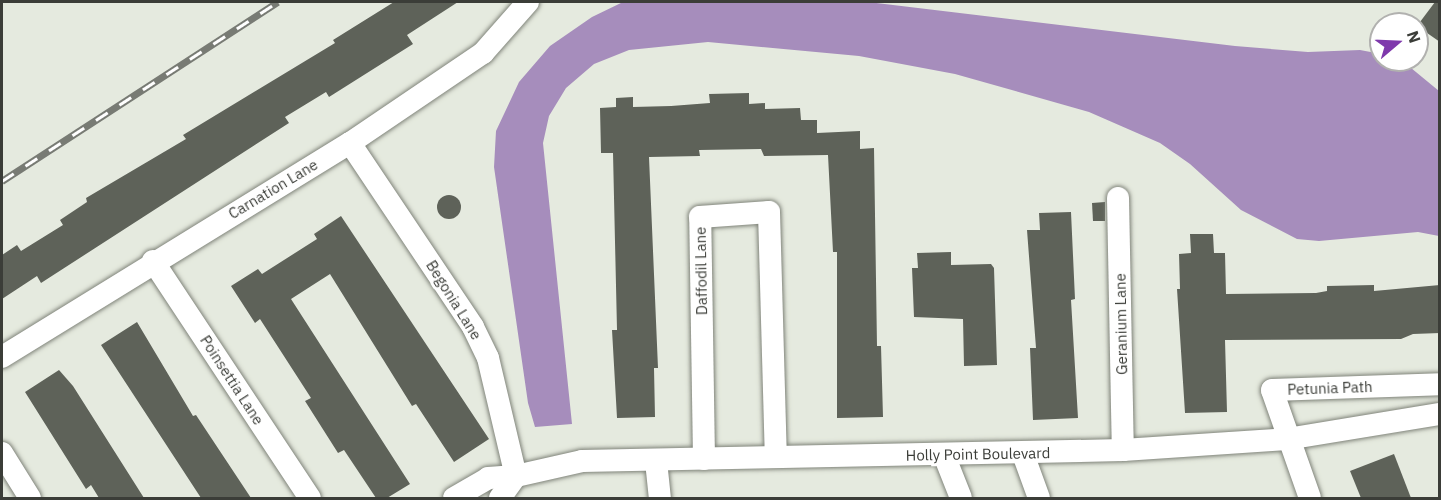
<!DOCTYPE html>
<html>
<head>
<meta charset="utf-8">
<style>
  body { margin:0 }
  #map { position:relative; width:1441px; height:500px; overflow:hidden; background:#e5eadf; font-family:"IBM Plex Sans",sans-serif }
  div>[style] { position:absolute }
  .water>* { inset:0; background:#a68dbc }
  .building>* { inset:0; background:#5e6259 }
  .round { border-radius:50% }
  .roads { filter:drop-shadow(0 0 2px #80847a) drop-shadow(0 0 2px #80847a) }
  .minor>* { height:22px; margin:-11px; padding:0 11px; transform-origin:11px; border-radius:11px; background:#fff }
  .rail>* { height:7px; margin-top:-3.5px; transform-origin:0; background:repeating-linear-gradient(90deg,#fff 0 14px,#787b74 0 28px); box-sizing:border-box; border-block:2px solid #787b74 }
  span { translate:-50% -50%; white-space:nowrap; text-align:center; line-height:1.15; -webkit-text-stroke:6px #fff; paint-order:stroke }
  .street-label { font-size:15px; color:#3b3d38 }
  .frame { position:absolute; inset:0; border:3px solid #3b3d38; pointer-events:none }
  .north { position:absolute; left:1369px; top:12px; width:60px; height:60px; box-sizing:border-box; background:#fff; border:2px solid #b1b1af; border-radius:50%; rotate:71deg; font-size:16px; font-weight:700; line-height:24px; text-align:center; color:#3b3d38 }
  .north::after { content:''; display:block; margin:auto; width:21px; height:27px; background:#7f39ac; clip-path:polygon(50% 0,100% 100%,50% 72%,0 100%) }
</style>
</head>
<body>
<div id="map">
  <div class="water">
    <div style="clip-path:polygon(623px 2px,868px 2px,1235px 46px,1308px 52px,1360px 50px,1381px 54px,1381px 60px,1405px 63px,1439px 91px,1439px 236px,1418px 232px,1319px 241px,1297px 239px,1241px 210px,1190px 164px,1160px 143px,1089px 112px,955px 74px,859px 56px,708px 42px,629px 50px,594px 64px,566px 88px,549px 116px,543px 143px,572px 424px,535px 427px,528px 403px,494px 167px,496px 131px,519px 82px,550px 46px,592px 17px)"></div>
  </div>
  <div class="building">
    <div style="clip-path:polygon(394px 2px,458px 2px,407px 35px,413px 44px,329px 97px,326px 92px,285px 117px,289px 123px,41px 283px,37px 276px,2px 299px,2px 255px,17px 245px,21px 251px,63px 225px,60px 220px,87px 202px,86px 198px,186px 139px,183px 135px,335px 43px,333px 40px)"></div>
    <div style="clip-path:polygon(1435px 2px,1440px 2px,1440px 42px,1417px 26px)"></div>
    <div style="clip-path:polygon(749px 93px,749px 104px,765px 103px,765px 109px,800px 108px,801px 120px,817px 120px,817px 133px,860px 131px,860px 149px,874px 148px,877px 346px,881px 346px,883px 417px,837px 418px,837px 252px,833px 252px,828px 155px,764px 156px,761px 149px,699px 150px,700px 156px,649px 157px,658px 368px,654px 368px,655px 417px,617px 418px,612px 330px,617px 330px,613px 153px,601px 153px,600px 108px,616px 107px,616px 98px,633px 97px,633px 107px,671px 106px,710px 103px,709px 94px)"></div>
    <div class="round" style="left:437px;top:195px;width:24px;height:24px"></div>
    <div style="clip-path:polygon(1105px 202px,1105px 221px,1093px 221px,1092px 203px)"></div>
    <div style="clip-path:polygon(1071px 212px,1075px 299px,1071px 300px,1078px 418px,1033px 420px,1030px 348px,1036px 348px,1027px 230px,1040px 230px,1039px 213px)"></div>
    <div style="clip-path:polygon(341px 216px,489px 439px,454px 462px,416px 404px,412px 406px,330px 274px,291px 299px,410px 484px,387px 498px,376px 498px,344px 450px,338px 453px,305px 401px,311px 398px,260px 319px,255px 323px,231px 286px,258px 269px,262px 274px,317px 239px,314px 234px)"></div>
    <div style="clip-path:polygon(1190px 234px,1213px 234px,1214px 253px,1225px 253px,1226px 294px,1316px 293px,1327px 291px,1327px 286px,1374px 285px,1374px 291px,1440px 285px,1440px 333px,1413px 334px,1401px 339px,1225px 340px,1227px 412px,1185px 413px,1177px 289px,1180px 289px,1179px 254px,1191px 253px)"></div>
    <div style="clip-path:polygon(951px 252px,951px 265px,991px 264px,994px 268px,997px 365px,964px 366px,963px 319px,914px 317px,912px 268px,918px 268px,917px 253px)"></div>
    <div style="clip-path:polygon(137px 322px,193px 416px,196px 415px,251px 498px,201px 498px,101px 345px)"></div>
    <div style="clip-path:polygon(59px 370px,73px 386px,144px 498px,99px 498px,91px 485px,86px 489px,25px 392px)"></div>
    <div style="clip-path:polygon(1394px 454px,1411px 498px,1361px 498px,1350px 471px)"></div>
  </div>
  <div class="roads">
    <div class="minor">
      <div style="left:350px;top:143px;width:221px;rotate:56.2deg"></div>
      <div style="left:473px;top:327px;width:34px;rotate:64deg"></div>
      <div style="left:488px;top:358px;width:121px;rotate:76.7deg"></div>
      <div style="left:1118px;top:198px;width:252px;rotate:88.9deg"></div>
      <div style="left:153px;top:261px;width:284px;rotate:56.5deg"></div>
      <div style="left:2px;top:357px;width:409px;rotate:-31.6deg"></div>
      <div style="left:350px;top:143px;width:161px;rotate:-34.1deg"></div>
      <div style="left:483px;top:53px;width:68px;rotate:-48.6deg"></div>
      <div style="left:2px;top:453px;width:53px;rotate:58.1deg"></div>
      <div style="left:1023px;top:454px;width:47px;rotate:70deg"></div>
      <div style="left:944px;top:455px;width:46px;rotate:68.4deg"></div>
      <div style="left:704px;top:459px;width:242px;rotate:-90.9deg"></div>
      <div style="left:700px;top:217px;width:69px;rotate:-4.1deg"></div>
      <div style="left:769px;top:212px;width:245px;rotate:88.4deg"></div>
      <div style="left:656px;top:461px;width:37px;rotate:84deg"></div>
      <div style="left:454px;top:498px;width:39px;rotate:-30deg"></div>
      <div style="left:488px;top:478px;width:28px;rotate:-4deg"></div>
      <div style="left:516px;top:476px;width:68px;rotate:-12.8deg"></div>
      <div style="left:582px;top:461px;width:541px;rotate:-1.16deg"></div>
      <div style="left:1123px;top:450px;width:164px;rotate:-3.8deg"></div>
      <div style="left:1287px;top:439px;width:155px;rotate:-9.3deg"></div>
      <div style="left:500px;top:498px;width:27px;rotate:-54deg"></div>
      <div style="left:1310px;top:498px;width:114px;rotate:-109.4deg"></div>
      <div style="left:1272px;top:390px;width:168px;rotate:-2deg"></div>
    </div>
  </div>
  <div class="rail">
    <div style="left:2px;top:181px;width:329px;rotate:-33deg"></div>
  </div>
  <div class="street-label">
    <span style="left:273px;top:189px;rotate:-31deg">Carnation Lane</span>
    <span style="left:701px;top:271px;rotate:-91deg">Daffodil Lane</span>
    <span style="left:454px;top:300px;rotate:58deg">Begonia Lane</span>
    <span style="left:1121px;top:324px;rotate:-91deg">Geranium Lane</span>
    <span style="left:232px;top:380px;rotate:57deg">Poinsettia Lane</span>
    <span style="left:1330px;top:388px;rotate:-2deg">Petunia Path</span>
    <span style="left:978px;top:454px;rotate:-1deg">Holly Point Boulevard</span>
  </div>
  <div class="frame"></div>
  <div class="north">N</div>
</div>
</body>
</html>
